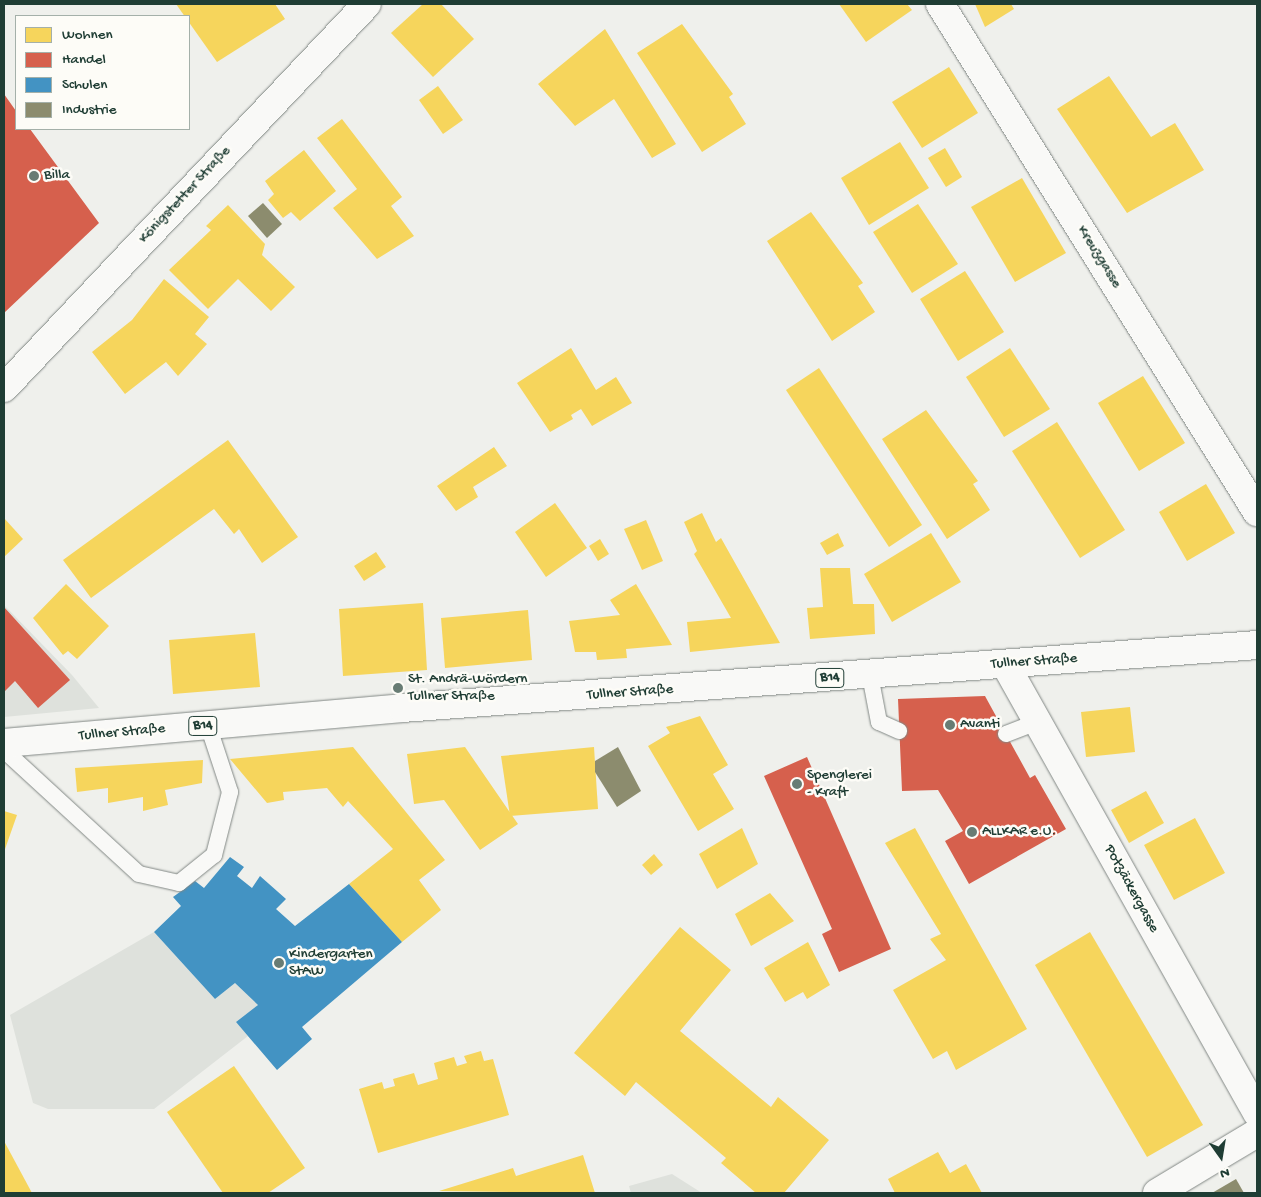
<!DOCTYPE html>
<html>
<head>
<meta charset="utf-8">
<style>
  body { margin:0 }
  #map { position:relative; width:1261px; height:1197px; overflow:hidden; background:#eff0ec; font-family:"Gochi Hand",sans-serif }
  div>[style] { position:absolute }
  .built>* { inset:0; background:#dee1dc }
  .homes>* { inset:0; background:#f6d55c }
  .shops>* { inset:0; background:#d6604d }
  .schools>* { inset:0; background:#4393c3 }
  .industry>* { inset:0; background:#8c8c6e }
  .roads { filter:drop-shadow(0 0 1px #828885) drop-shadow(0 0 1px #828885) }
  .lane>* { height:16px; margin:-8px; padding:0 8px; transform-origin:8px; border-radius:8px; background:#f9f9f7 }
  .street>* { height:28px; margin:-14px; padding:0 14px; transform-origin:14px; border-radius:14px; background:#f9f9f7 }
  .secondary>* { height:28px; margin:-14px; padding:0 14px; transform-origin:14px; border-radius:14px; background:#f9f9f7 }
  .primary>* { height:28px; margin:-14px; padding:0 14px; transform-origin:14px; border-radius:14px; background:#f9f9f7 }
  .dots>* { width:14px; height:14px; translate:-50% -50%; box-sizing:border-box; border:2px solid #fdfcf7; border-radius:50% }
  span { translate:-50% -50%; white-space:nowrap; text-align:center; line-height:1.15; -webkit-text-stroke:5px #fdfcf7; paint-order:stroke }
  .shield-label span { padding:1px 4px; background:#fdfcf7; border:1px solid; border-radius:4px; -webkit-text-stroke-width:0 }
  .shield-label { font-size:14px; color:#1f3d34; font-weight:700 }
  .poi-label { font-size:15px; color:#1f3d34 }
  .left { translate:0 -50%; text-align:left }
  .street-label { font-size:15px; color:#1f3d34 }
  .frame { position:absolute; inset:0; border:5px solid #1f3d34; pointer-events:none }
  .legend { position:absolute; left:15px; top:15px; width:175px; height:115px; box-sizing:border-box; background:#fdfcf7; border:1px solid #a4b0a9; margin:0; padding:6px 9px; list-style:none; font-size:15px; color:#1f3d34 }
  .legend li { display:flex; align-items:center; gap:10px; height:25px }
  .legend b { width:25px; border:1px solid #a4b0a9 }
  .north { position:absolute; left:1196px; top:1132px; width:50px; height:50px; -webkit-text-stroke:4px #fdfcf7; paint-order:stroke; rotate:167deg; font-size:14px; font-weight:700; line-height:20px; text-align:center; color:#1f3d34 }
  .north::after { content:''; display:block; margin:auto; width:18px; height:22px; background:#1f3d34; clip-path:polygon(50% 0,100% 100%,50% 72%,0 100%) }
</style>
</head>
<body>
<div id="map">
  <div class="built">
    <div style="clip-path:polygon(4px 605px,72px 675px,99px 708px,4px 717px)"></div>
    <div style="clip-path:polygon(154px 932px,215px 999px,235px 983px,258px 1005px,236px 1022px,248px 1036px,154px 1109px,48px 1109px,33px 1103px,10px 1015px)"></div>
    <div style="clip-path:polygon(672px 1174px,702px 1193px,631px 1193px,629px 1186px)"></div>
  </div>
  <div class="homes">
    <div style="clip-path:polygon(176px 4px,275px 4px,285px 19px,217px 62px)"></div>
    <div style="clip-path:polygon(423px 4px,441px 4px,474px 39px,433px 77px,391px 33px)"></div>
    <div style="clip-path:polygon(839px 4px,907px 4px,912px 10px,866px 42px)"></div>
    <div style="clip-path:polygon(975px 4px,1011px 4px,1014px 9px,985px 27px)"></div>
    <div style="clip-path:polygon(682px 24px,733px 94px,729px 97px,746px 124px,702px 152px,637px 53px)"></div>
    <div style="clip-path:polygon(605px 29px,676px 144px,652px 158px,614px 99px,575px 126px,538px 84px)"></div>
    <div style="clip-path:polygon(949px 67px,978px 113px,922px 148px,892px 102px)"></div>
    <div style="clip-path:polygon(1109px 76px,1151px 137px,1175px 123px,1204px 170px,1127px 213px,1057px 109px)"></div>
    <div style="clip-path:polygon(438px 86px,463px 120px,443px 134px,419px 100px)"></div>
    <div style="clip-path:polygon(342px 119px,402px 197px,391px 206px,414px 236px,377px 259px,333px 208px,357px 189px,317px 138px)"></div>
    <div style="clip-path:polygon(900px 142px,929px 188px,869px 225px,841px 178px)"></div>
    <div style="clip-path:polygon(945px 148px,962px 177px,946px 187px,928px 158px)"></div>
    <div style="clip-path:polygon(304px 150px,336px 191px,300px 221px,291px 212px,283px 218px,268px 200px,274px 194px,265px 181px)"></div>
    <div style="clip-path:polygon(1022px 178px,1066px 253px,1015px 282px,971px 207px)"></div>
    <div style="clip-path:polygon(918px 204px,958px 264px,912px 293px,873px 232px)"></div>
    <div style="clip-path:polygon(228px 205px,265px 244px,262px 255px,295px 287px,271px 311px,238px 279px,208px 309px,169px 270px,211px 230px,206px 226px)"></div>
    <div style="clip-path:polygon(811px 212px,863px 283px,858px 286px,875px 312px,832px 341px,767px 241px)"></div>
    <div style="clip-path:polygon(965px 271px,1004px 332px,958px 361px,920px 299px)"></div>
    <div style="clip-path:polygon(164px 279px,209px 317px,195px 334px,207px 344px,178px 376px,166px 362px,125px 394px,92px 352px,132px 320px)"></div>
    <div style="clip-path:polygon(571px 348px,596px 390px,616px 377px,632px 403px,592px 426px,581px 409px,571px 415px,573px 419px,550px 432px,517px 383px)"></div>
    <div style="clip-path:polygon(1010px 348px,1050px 409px,1004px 437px,966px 377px)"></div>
    <div style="clip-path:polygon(819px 368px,922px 525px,889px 547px,786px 390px)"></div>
    <div style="clip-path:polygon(1143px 376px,1185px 443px,1139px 471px,1098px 403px)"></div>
    <div style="clip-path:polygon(926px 410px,978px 481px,973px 484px,990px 510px,947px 539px,882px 439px)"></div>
    <div style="clip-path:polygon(1057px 422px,1125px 530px,1080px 558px,1012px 451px)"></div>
    <div style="clip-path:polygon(228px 440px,298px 537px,262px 563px,239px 529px,234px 534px,214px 509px,91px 598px,63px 560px)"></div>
    <div style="clip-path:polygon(494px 447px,507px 466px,473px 487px,478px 497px,456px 511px,437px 486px)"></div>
    <div style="clip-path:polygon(1206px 484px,1235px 533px,1187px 561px,1159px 512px)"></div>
    <div style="clip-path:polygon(555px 503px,587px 548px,546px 577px,515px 532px)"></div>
    <div style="clip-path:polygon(702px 513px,716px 542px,721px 538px,780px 643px,690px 652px,687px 622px,731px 618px,694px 554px,697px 551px,684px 522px)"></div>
    <div style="clip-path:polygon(4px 518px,23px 539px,4px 557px)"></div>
    <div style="clip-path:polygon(646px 520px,663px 561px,642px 570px,624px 529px)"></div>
    <div style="clip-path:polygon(838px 533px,844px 546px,827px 555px,820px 543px)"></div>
    <div style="clip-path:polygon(931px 533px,961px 582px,892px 622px,864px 574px)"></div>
    <div style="clip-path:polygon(600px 539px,609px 554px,598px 561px,589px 546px)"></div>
    <div style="clip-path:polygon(376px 552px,386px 567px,364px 581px,354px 566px)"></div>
    <div style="clip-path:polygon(820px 568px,850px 568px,853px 604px,874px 604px,875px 634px,810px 639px,807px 608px,823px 607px)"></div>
    <div style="clip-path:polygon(66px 584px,109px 626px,77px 659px,68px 651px,63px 655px,33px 618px)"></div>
    <div style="clip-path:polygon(636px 584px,672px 645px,626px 649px,627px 658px,597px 660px,596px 652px,575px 652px,569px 621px,620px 615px,610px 600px)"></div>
    <div style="clip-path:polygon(423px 603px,427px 670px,343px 676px,339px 609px)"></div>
    <div style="clip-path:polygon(528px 610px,532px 660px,445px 668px,441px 618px)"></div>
    <div style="clip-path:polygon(255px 633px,260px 687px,173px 694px,169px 640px)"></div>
    <div style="clip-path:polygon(1130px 707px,1135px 752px,1086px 757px,1081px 712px)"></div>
    <div style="clip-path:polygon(700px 716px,728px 765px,713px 774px,734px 809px,698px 831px,648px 746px,670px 733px,666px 727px)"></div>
    <div style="clip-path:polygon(353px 747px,445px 860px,419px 880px,441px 910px,402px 942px,349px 884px,393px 849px,348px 801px,343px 807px,327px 788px,283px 792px,284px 800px,267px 803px,230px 759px)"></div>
    <div style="clip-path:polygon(465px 747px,518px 824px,480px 850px,444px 800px,414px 804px,407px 754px)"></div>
    <div style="clip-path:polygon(594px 747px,598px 809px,510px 816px,501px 756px)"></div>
    <div style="clip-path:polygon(203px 760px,202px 783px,165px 790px,168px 805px,143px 811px,143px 797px,108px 803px,108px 788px,77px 792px,75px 768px)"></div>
    <div style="clip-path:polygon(1146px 791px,1164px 823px,1129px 843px,1111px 810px)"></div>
    <div style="clip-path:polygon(4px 811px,17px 815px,4px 852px)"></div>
    <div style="clip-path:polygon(1195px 818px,1225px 873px,1174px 900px,1144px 845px)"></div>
    <div style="clip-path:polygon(742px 828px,758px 864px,717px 889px,699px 854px)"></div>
    <div style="clip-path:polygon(915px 828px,1027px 1029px,956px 1070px,947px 1051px,933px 1059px,893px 990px,946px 960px,930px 939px,941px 934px,885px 843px)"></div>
    <div style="clip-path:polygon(654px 854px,663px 865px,651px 875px,642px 865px)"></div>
    <div style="clip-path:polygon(770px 893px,794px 921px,751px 946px,735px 914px)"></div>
    <div style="clip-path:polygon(680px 927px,731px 970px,680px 1031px,771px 1107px,778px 1097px,829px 1140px,784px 1193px,756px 1193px,721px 1163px,726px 1158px,636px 1082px,625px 1096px,574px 1053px)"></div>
    <div style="clip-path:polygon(1090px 932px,1203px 1125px,1147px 1157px,1035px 965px)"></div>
    <div style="clip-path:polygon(808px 942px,830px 985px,807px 999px,803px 992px,785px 1002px,764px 968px)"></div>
    <div style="clip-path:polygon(481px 1051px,484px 1061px,493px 1059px,509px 1115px,378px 1153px,359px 1089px,382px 1082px,384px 1089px,395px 1086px,393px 1079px,414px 1073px,418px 1085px,438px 1079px,434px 1063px,454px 1057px,457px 1066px,467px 1063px,464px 1056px)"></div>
    <div style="clip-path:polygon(234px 1066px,305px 1168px,268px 1193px,223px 1193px,167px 1112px)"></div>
    <div style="clip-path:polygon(4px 1141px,32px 1193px,4px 1193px)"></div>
    <div style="clip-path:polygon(938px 1152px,950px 1173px,966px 1164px,982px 1193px,895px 1193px,888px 1179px)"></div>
    <div style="clip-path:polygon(583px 1155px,595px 1193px,439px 1191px,513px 1168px,516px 1176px)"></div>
  </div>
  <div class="shops">
    <div style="clip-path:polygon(4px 94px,16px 111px,16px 129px,30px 129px,99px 223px,4px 313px)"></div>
    <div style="clip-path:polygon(4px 607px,70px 680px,38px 708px,15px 681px,4px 692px)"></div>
    <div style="clip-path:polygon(985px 696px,1030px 778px,1035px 775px,1066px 829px,969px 884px,945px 841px,963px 831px,938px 790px,902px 791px,898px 699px)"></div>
    <div style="clip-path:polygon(807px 757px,891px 949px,839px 972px,822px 934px,832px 929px,764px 776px)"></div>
  </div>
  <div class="schools">
    <div style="clip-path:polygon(230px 857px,244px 867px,237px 876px,252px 888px,260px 876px,286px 899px,276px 909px,295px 926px,349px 884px,402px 942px,302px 1027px,312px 1039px,277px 1070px,236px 1022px,258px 1005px,235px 983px,215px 999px,154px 932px,181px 906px,173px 897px,195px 881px,204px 888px)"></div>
  </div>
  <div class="industry">
    <div style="clip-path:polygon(263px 203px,282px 224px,267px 238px,248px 216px)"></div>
    <div style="clip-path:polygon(618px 747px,641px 791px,617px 807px,595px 772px,595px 761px)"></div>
    <div style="clip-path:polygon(1236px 1179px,1244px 1193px,1212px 1193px)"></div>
  </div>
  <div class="roads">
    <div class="lane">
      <div style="left:870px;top:675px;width:48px;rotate:79.2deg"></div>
      <div style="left:879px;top:722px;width:22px;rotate:24deg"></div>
      <div style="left:1006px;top:734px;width:34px;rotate:-21deg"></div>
      <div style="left:4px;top:750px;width:183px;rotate:42.6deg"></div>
      <div style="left:139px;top:874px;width:41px;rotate:12.7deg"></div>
      <div style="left:179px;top:883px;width:45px;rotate:-38.7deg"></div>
      <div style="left:214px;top:855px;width:65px;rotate:-75.7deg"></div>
      <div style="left:230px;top:792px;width:71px;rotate:-108.2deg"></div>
    </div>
    <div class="street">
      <div style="left:940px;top:4px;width:599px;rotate:58.04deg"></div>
      <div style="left:1005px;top:664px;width:515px;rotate:60.7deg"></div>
      <div style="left:1157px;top:1193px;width:117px;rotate:-31deg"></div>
    </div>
    <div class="secondary">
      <div style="left:4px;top:388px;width:528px;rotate:-46.61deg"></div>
    </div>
    <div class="primary">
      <div style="left:4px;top:743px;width:400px;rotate:-5deg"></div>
      <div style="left:402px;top:708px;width:857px;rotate:-4.21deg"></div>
    </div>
  </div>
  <div class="dots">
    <div style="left:34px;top:176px;background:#687c74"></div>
    <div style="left:398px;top:688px;background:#687c74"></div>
    <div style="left:950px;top:725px;background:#687c74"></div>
    <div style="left:797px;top:784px;background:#687c74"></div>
    <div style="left:972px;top:832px;background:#687c74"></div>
    <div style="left:279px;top:963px;background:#687c74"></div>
  </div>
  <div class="shield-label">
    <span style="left:830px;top:678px">B14</span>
    <span style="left:203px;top:726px">B14</span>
  </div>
  <div class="poi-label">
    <span class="left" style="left:44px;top:176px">Billa</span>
    <span class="left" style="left:408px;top:688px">St. Andrä-Wördern<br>Tullner Straße</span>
    <span class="left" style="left:960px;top:725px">Avanti</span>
    <span class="left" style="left:807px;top:784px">Spenglerei<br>- Kraft</span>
    <span class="left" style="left:982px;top:832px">ALLKAR e.U.</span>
    <span class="left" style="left:289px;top:963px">Kindergarten<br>StAW</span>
  </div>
  <div class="street-label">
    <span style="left:185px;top:195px;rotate:-47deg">Königstetter Straße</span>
    <span style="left:1099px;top:257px;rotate:58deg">Kreuzgasse</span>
    <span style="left:1034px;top:662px;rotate:-4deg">Tullner Straße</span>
    <span style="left:630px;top:693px;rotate:-4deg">Tullner Straße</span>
    <span style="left:122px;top:733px;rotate:-5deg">Tullner Straße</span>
    <span style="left:1131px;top:889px;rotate:61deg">Potzäckergasse</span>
  </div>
  <div class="frame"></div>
  <ul class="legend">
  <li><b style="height:14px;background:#f6d55c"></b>Wohnen</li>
  <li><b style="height:14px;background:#d6604d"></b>Handel</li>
  <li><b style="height:14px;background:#4393c3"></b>Schulen</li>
  <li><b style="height:14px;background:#8c8c6e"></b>Industrie</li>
  </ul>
  <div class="north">N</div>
</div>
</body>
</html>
